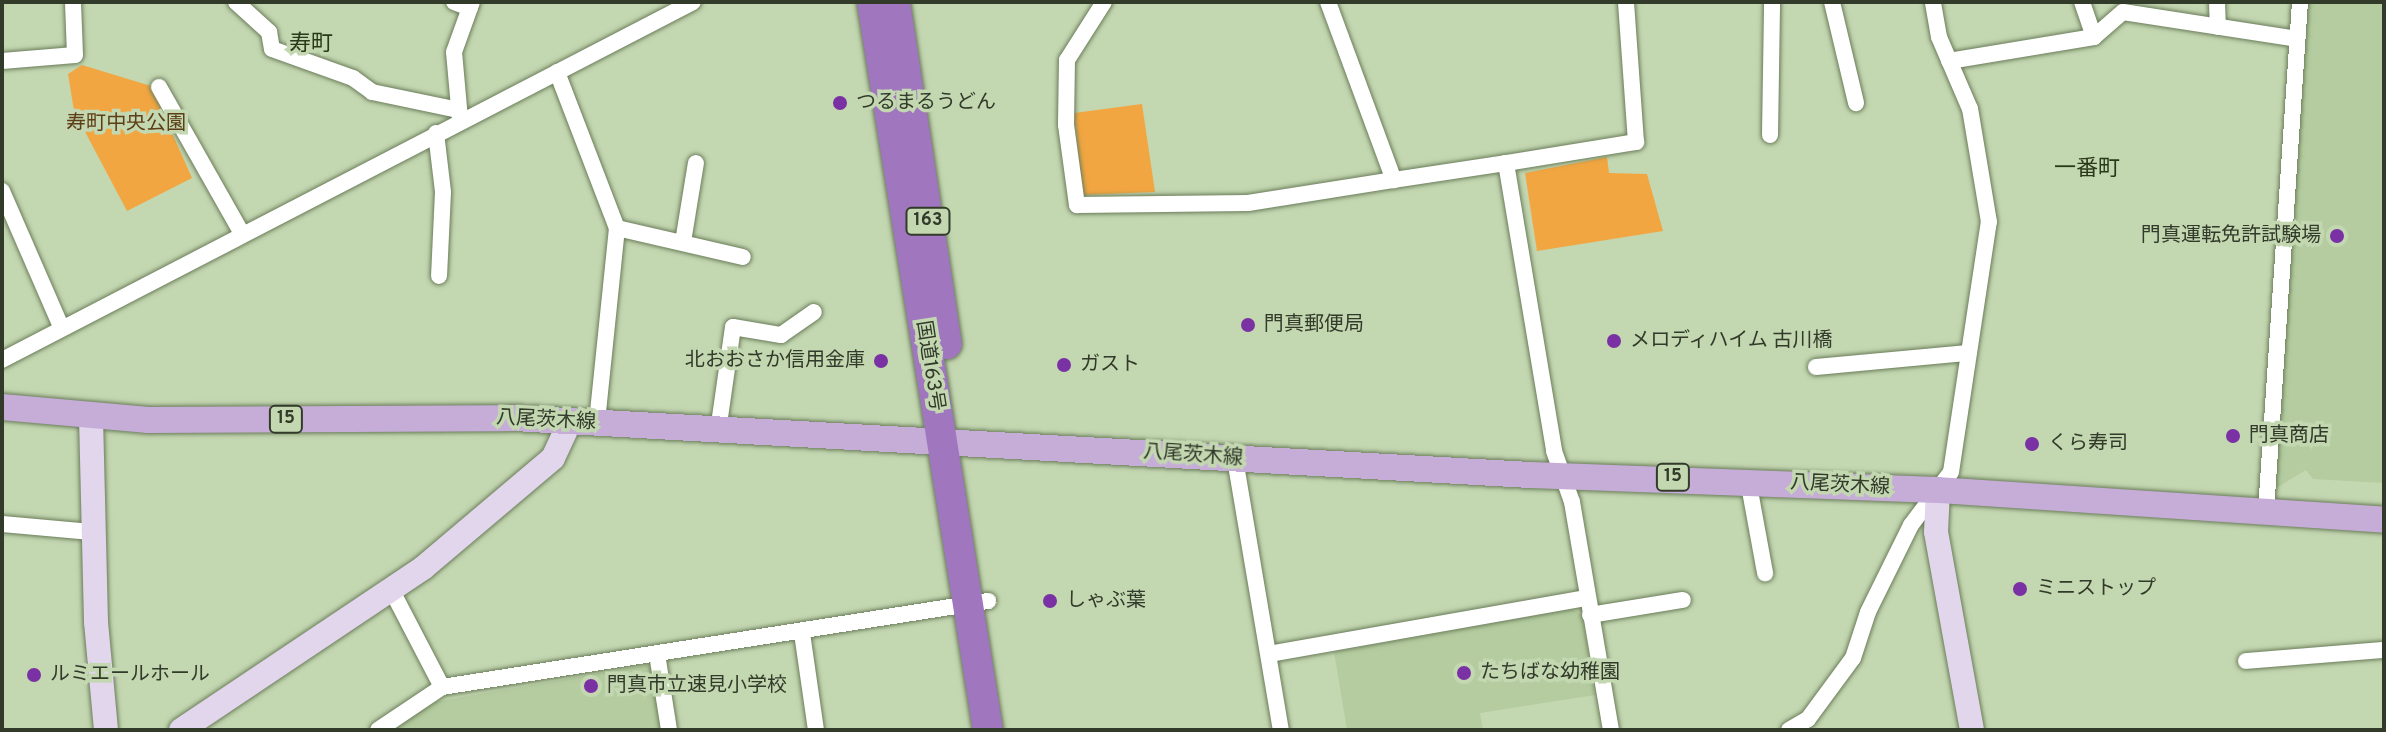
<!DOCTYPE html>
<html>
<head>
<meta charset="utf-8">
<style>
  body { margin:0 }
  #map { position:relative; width:2386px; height:732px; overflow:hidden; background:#c3d7b1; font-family:Overpass,"Noto Sans JP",sans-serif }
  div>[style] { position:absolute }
  .built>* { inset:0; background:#b4cc9f }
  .green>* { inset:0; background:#f2a642 }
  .roads { filter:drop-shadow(0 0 2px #6b7d5a) drop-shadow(0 0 2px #6b7d5a) }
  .street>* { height:16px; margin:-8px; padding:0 8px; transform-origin:8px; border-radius:8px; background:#fff }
  .secondary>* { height:24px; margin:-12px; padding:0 12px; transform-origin:12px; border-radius:12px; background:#e2d6ec }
  .primary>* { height:26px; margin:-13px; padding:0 13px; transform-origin:13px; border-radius:13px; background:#c6add8 }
  .highway>* { height:30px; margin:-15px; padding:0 15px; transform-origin:15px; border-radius:15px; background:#a076be }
  .dots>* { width:22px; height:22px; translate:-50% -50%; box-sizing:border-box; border:4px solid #c3d7b1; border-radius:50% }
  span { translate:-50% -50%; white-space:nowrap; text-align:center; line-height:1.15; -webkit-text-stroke:7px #c3d7b1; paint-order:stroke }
  .shield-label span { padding:2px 6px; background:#c3d7b1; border:2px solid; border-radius:6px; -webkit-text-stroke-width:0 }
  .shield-label { font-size:18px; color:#323a2a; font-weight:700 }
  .poi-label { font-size:20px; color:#323a2a }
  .left { translate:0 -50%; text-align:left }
  .right { translate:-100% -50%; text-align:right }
  .park-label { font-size:20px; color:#5d3e16 }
  .street-label { font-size:20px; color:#323a2a }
  .neighbourhood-label { font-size:22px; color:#293919 }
  .frame { position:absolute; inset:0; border:4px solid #323a2a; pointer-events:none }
</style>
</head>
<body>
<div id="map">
  <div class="built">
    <div style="clip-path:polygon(2304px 2px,2384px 2px,2384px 483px,2313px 479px,2306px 470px,2273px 490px)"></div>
    <div style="clip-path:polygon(1572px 609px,1582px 615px,1595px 695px,1480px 713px,1483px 730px,1347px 730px,1334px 652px)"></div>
    <div style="clip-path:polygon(647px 665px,653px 670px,662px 730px,394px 730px,434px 702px)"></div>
  </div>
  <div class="green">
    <div style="clip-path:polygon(82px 65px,151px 86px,192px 178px,127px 211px,74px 111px,68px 74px)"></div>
    <div style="clip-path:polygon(1142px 104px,1155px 192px,1083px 195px,1074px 113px)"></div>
    <div style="clip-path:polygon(1607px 157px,1609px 173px,1647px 174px,1663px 231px,1537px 251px,1525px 173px)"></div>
  </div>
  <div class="roads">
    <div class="street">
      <div style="left:236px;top:2px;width:45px;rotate:42.3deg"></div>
      <div style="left:269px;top:32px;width:17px;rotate:80deg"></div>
      <div style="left:272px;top:49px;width:86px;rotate:19.7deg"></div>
      <div style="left:353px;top:78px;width:24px;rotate:36deg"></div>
      <div style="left:372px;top:92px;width:89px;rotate:11.7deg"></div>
      <div style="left:454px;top:2px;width:17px;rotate:21deg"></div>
      <div style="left:1104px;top:2px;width:69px;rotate:122.5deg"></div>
      <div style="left:1067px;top:60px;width:65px;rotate:90.9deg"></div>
      <div style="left:1066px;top:125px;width:81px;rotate:82.2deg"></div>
      <div style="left:1077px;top:205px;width:171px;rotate:-0.7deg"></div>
      <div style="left:1248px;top:203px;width:148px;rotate:-9deg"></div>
      <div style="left:1328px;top:2px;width:190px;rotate:69.7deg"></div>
      <div style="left:1394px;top:180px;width:113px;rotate:-8.6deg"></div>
      <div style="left:1506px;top:163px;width:292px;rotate:80.5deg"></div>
      <div style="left:1554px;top:451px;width:54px;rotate:70.6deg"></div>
      <div style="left:1572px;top:502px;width:231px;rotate:80.3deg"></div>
      <div style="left:1832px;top:2px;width:104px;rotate:76.6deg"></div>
      <div style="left:2082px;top:2px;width:37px;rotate:71deg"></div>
      <div style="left:2217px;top:2px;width:25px;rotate:88deg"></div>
      <div style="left:2px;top:61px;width:73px;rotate:-4.7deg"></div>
      <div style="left:75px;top:55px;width:53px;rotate:-92.2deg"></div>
      <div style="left:1949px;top:61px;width:147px;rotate:-9.4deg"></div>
      <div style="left:2094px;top:37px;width:38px;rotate:-41deg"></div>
      <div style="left:2123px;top:12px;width:176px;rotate:8.8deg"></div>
      <div style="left:557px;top:72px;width:167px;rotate:69deg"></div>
      <div style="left:617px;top:228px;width:196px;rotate:95.9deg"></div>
      <div style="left:159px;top:87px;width:169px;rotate:60.5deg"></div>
      <div style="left:460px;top:119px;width:67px;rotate:-95.1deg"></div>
      <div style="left:454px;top:52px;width:53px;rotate:-70.2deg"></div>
      <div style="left:436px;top:133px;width:59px;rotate:83.2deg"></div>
      <div style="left:443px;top:192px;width:84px;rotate:92.7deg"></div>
      <div style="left:1770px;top:135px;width:133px;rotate:-89.1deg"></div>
      <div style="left:1506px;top:163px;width:132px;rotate:-9.2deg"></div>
      <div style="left:1636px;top:142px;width:140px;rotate:-94.1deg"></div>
      <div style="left:2px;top:191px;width:148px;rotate:66.5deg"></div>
      <div style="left:617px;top:228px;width:129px;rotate:13deg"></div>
      <div style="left:683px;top:242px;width:80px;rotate:-80.7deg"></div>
      <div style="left:2px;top:360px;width:778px;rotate:-27.39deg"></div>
      <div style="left:1816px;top:367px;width:153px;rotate:-5.3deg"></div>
      <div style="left:718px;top:431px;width:105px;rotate:-81.8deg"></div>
      <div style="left:733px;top:327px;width:49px;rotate:9.5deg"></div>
      <div style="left:781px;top:335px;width:40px;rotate:-34.9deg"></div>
      <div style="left:1235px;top:459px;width:275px;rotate:80.4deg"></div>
      <div style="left:1748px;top:480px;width:95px;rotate:79.6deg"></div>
      <div style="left:2266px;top:511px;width:510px;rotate:-86.18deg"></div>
      <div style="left:2px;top:524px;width:90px;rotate:5.1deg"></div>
      <div style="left:392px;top:591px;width:108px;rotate:62.5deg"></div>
      <div style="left:1590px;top:615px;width:94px;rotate:-9.2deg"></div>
      <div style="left:802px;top:633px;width:98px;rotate:81.8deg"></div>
      <div style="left:657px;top:654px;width:77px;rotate:81deg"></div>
      <div style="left:1269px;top:654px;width:324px;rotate:-10deg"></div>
      <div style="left:2246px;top:661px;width:138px;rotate:-4.6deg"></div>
      <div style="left:378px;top:730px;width:77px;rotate:-33.9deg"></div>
      <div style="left:442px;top:687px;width:553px;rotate:-8.95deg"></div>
      <div style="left:1789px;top:730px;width:22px;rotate:-30deg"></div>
      <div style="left:1808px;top:719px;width:76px;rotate:-53.6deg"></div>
      <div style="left:1853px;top:658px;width:48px;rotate:-71.9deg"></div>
      <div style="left:1868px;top:612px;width:97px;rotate:-63.7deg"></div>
      <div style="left:1911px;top:525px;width:66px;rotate:-53deg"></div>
      <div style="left:1951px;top:472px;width:253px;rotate:-81.4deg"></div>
      <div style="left:1989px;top:222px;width:115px;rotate:-99.5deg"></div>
      <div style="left:1970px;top:109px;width:78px;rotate:-113.3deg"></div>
      <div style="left:1939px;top:37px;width:36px;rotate:-100deg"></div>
    </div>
    <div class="secondary">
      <div style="left:91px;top:417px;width:205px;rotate:88.6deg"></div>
      <div style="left:96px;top:622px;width:108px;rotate:84.7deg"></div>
      <div style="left:1938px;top:490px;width:42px;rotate:92.7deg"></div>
      <div style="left:1936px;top:532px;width:201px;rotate:79.7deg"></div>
      <div style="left:181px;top:730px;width:291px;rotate:-33.8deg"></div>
      <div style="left:423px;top:568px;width:170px;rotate:-40.2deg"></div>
      <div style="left:553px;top:458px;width:40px;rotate:-65deg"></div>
    </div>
    <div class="primary">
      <div style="left:2px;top:407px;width:147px;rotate:5.1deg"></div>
      <div style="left:148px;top:420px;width:366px;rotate:-0.3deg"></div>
      <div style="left:514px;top:418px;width:1018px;rotate:3.21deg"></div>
      <div style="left:1530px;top:475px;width:408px;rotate:2.1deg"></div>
      <div style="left:1938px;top:490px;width:447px;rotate:3.8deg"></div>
    </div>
    <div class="highway">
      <div style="left:872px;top:2px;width:737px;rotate:80.95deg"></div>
      <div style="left:895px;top:2px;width:346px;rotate:81.4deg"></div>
    </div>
  </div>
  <div class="dots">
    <div style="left:840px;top:103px;background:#7a31a4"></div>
    <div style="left:2337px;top:236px;background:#7a31a4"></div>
    <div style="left:1248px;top:325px;background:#7a31a4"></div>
    <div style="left:1614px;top:341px;background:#7a31a4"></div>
    <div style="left:881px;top:361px;background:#7a31a4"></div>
    <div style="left:1064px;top:365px;background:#7a31a4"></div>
    <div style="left:2233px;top:436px;background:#7a31a4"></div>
    <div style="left:2032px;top:444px;background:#7a31a4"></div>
    <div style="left:2020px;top:589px;background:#7a31a4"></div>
    <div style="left:1050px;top:601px;background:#7a31a4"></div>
    <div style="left:1464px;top:673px;background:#7a31a4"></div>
    <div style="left:34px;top:675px;background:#7a31a4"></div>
    <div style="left:591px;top:686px;background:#7a31a4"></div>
  </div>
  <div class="shield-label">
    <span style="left:928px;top:221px">163</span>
    <span style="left:286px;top:419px">15</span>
    <span style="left:1673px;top:477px">15</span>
  </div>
  <div class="poi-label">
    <span class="left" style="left:856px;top:103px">つるまるうどん</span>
    <span class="right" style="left:2321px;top:236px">門真運転免許試験場</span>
    <span class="left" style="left:1264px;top:325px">門真郵便局</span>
    <span class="left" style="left:1630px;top:341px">メロディハイム 古川橋</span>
    <span class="right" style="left:865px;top:361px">北おおさか信用金庫</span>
    <span class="left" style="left:1080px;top:365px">ガスト</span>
    <span class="left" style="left:2249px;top:436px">門真商店</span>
    <span class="left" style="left:2048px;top:444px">くら寿司</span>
    <span class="left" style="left:2036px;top:589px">ミニストップ</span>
    <span class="left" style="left:1066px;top:601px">しゃぶ葉</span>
    <span class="left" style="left:1480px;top:673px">たちばな幼稚園</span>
    <span class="left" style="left:50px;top:675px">ルミエールホール</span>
    <span class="left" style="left:607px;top:686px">門真市立速見小学校</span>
  </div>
  <div class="park-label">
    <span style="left:126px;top:124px">寿町中央公園</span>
  </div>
  <div class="street-label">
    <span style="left:929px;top:366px;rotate:81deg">国道163号</span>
    <span style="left:546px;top:421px;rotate:3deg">八尾茨木線</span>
    <span style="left:1193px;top:456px;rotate:4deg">八尾茨木線</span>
    <span style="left:1840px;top:486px;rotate:3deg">八尾茨木線</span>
  </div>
  <div class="neighbourhood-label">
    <span style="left:311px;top:45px">寿町</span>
    <span style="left:2087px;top:170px">一番町</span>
  </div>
  <div class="frame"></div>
</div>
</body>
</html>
